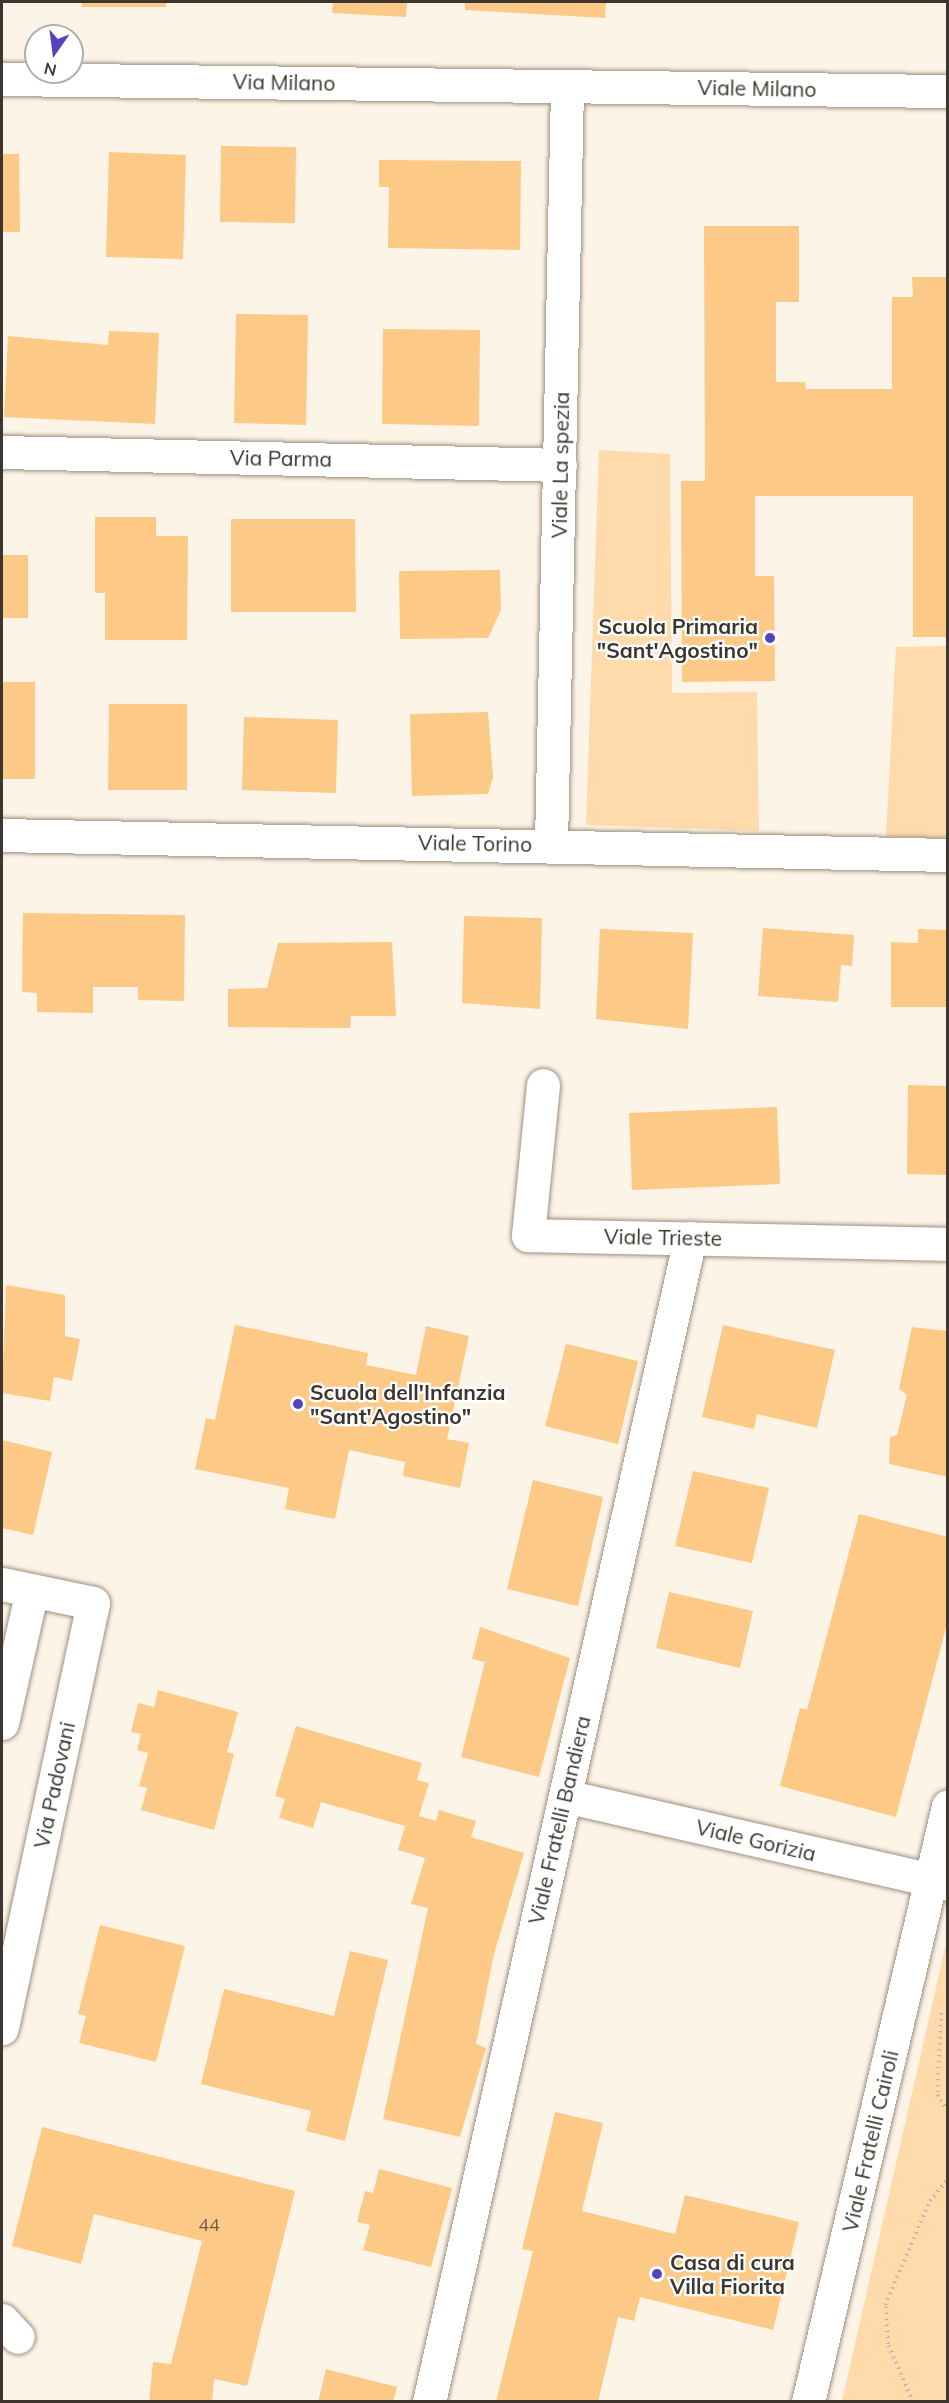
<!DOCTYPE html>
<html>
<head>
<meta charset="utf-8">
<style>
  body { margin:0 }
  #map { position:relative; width:949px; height:2403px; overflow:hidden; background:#fdf4e8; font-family:Mulish,sans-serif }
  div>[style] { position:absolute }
  .green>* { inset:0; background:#ffdaaa }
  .building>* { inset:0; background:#fcc986 }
  .path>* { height:4px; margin-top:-2px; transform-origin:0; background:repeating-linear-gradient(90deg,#bcb4aa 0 1.5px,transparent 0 6px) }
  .roads { filter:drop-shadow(0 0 2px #9e907f) drop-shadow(0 0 2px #9e907f) }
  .minor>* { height:33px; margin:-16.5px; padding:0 16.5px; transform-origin:16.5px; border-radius:16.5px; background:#fff }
  .dots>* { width:16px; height:16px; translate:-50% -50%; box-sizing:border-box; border:3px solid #fff; border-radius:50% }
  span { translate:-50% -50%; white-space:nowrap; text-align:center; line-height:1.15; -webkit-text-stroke:4.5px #fff; paint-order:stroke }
  .number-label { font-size:18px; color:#6c5b45 }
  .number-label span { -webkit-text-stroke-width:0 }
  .street-label { font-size:21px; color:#3c362f }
  .poi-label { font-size:21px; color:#3c362f; font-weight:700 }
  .right { translate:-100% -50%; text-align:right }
  .left { translate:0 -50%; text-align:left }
  .frame { position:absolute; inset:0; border:3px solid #3c362f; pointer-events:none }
  .north { position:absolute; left:24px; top:24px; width:60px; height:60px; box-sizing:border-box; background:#fff; border:2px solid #b1afac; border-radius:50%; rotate:194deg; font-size:16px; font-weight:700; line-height:24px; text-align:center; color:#3c362f }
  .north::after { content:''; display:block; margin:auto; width:21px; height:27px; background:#5443bb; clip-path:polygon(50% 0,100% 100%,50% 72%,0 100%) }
</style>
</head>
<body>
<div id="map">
  <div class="green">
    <div style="clip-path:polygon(599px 450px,670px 454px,672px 693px,757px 692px,759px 831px,586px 825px)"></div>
    <div style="clip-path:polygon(947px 646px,947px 838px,886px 836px,896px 647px)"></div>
    <div style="clip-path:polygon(947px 1939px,947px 2401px,842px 2401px)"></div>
  </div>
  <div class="building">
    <div style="clip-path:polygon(82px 2px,166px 2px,166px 7px,82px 7px)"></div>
    <div style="clip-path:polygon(333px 2px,407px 2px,406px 17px,332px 13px)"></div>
    <div style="clip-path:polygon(465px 2px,606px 2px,605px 18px,465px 10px)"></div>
    <div style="clip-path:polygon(221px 146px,296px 147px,295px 223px,220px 222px)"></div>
    <div style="clip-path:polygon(109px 152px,186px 155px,183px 259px,106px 257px)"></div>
    <div style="clip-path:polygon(2px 154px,19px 154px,20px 232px,2px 232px)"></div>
    <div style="clip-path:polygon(379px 160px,521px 161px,520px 250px,388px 248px,389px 187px,379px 187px)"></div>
    <div style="clip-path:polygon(704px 226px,799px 226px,799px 302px,776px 302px,776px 382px,805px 382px,806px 389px,892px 389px,892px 297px,913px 297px,912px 277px,948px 277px,948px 637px,913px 637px,913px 496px,755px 496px,755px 576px,774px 576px,775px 681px,682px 682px,681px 481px,705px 481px)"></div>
    <div style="clip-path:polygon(236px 314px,308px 315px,306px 425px,234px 423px)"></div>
    <div style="clip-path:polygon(383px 329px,480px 330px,479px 426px,382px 424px)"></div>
    <div style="clip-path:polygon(109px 331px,159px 333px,155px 424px,4px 417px,8px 336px,108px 345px)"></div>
    <div style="clip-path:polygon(95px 517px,156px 517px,156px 536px,188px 536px,187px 640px,105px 640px,105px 593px,95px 593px)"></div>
    <div style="clip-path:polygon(231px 519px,355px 519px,356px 612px,231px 612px)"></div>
    <div style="clip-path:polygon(2px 555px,28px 555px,28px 618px,2px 618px)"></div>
    <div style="clip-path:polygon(500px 570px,501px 610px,488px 638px,400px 639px,399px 571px)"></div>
    <div style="clip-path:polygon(2px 682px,35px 682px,35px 779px,2px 779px)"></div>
    <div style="clip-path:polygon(109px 704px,187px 704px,187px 790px,108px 790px)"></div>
    <div style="clip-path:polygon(488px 712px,493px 777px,488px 794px,412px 796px,410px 714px)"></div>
    <div style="clip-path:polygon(244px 717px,338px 720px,336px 793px,242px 790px)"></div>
    <div style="clip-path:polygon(23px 913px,185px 915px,184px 1001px,138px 1000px,138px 987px,93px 987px,93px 1013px,37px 1012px,37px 993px,22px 992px)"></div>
    <div style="clip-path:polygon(464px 916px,542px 918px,540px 1009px,462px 1003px)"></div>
    <div style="clip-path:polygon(763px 928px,854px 935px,852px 966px,841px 965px,838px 1002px,758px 996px)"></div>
    <div style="clip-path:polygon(600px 929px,693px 933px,688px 1029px,596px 1019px)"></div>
    <div style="clip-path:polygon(918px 929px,948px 930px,948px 1007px,891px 1007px,891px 942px,918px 943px)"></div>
    <div style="clip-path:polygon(392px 942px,396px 1016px,351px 1016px,350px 1028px,228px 1027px,228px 989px,267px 988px,278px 943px)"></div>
    <div style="clip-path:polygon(908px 1085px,947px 1086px,948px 1175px,907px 1174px)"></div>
    <div style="clip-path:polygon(777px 1107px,780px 1184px,632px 1190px,629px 1113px)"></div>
    <div style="clip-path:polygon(6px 1285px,65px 1295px,65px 1336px,80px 1339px,72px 1381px,54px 1377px,50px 1401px,2px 1393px)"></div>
    <div style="clip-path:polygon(235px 1325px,368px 1353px,366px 1365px,416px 1375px,426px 1326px,469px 1336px,447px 1439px,469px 1443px,460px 1488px,403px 1476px,405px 1462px,349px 1450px,335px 1519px,285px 1509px,289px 1488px,195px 1469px,206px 1418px,215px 1420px)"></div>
    <div style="clip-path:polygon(723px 1325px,835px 1350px,817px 1428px,757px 1414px,754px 1429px,702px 1417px)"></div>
    <div style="clip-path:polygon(912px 1327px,948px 1331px,948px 1477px,889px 1464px,890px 1437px,897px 1435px,907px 1395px,899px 1389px)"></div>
    <div style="clip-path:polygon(566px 1344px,638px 1361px,618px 1444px,545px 1426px)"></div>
    <div style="clip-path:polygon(2px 1440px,52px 1452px,33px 1535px,2px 1528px)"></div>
    <div style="clip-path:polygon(693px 1471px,769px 1488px,752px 1563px,675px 1546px)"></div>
    <div style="clip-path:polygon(533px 1480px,603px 1497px,578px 1606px,507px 1589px)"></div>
    <div style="clip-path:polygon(859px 1514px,948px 1537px,948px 1620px,896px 1817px,780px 1786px,800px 1708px,807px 1710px)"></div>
    <div style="clip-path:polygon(669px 1592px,753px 1611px,740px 1668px,656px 1648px)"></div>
    <div style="clip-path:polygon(480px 1627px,570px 1658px,539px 1777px,461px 1757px,485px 1662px,472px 1659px)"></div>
    <div style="clip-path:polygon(158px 1690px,238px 1712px,227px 1752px,234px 1754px,214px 1830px,141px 1810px,147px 1788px,139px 1786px,148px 1753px,137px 1750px,141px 1734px,131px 1732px,138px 1703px,154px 1707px)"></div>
    <div style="clip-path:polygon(296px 1726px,422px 1763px,417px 1780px,429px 1783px,419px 1816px,436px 1821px,439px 1810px,476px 1821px,471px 1837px,524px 1853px,494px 1954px,476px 2044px,486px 2048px,460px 2137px,383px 2119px,428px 1908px,411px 1904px,425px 1858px,398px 1850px,405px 1826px,321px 1802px,313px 1828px,279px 1818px,285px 1799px,275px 1796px)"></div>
    <div style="clip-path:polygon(100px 1925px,185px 1946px,156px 2062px,79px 2043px,86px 2016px,78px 2014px)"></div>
    <div style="clip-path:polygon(350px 1951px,388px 1960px,345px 2141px,306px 2131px,311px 2111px,201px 2084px,224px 1989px,334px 2016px)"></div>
    <div style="clip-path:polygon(555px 2112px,603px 2123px,582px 2211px,675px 2234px,685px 2195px,799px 2222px,773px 2330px,640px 2297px,634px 2321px,618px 2317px,598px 2402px,496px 2402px,533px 2251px,522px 2249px)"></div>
    <div style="clip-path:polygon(42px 2127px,295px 2191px,247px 2386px,214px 2379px,212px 2402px,149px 2402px,153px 2362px,171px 2364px,202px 2241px,94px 2214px,81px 2264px,12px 2246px)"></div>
    <div style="clip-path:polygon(379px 2169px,452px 2188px,431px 2267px,363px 2250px,370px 2225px,357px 2222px,365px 2191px,373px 2193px)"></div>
    <div style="clip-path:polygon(326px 2369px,397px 2387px,393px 2402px,318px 2402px)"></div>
  </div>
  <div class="path">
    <div style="left:941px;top:2013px;width:82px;rotate:92.8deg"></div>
    <div style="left:937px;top:2095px;width:19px;rotate:55deg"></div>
    <div style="left:913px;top:2402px;width:63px;rotate:-113.3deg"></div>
    <div style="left:888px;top:2344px;width:39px;rotate:-94deg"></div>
    <div style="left:885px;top:2305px;width:113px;rotate:-66.6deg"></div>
    <div style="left:930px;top:2201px;width:28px;rotate:-51deg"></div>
  </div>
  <div class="roads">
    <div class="minor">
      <div style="left:2px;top:79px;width:946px;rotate:0.73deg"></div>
      <div style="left:2px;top:452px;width:558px;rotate:1.33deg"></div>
      <div style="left:2px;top:835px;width:946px;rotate:1.21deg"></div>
      <div style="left:551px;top:845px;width:759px;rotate:-88.79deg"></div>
      <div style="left:543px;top:1085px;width:151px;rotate:95.7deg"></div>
      <div style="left:528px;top:1235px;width:420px;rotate:1.2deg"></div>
      <div style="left:2px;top:1584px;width:93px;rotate:11.8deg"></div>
      <div style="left:93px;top:1603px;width:435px;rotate:102.1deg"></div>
      <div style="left:2px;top:1723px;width:136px;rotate:-77.3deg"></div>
      <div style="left:565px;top:1796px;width:393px;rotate:12.9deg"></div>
      <div style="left:2px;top:2320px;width:23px;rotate:47deg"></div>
      <div style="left:429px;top:2402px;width:1193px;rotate:-77.36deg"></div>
      <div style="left:808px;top:2402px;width:612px;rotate:-76.78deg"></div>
    </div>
  </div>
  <div class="dots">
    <div style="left:770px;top:638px;background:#5443bb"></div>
    <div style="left:298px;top:1404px;background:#5443bb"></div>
    <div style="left:657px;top:2274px;background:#5443bb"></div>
  </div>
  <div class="number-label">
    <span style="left:209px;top:2225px">44</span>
  </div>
  <div class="street-label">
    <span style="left:284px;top:82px;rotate:1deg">Via Milano</span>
    <span style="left:757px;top:88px;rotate:1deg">Viale Milano</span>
    <span style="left:281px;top:458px;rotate:1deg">Via Parma</span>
    <span style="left:560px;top:465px;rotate:-89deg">Viale La spezia</span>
    <span style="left:475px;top:843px;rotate:1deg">Viale Torino</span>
    <span style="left:663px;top:1237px;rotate:1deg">Viale Trieste</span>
    <span style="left:54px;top:1785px;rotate:-78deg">Via Padovani</span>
    <span style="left:559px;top:1820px;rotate:-77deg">Viale Fratelli Bandiera</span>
    <span style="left:756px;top:1840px;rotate:13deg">Viale Gorizia</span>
    <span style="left:870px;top:2141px;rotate:-77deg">Viale Fratelli Cairoli</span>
  </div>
  <div class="poi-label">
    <span class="right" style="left:758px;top:638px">Scuola Primaria<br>"Sant'Agostino"</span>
    <span class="left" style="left:310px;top:1404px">Scuola dell'Infanzia<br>"Sant'Agostino"</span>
    <span class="left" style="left:670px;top:2274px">Casa di cura<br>Villa Fiorita</span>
  </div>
  <div class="frame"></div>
  <div class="north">N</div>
</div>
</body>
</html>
